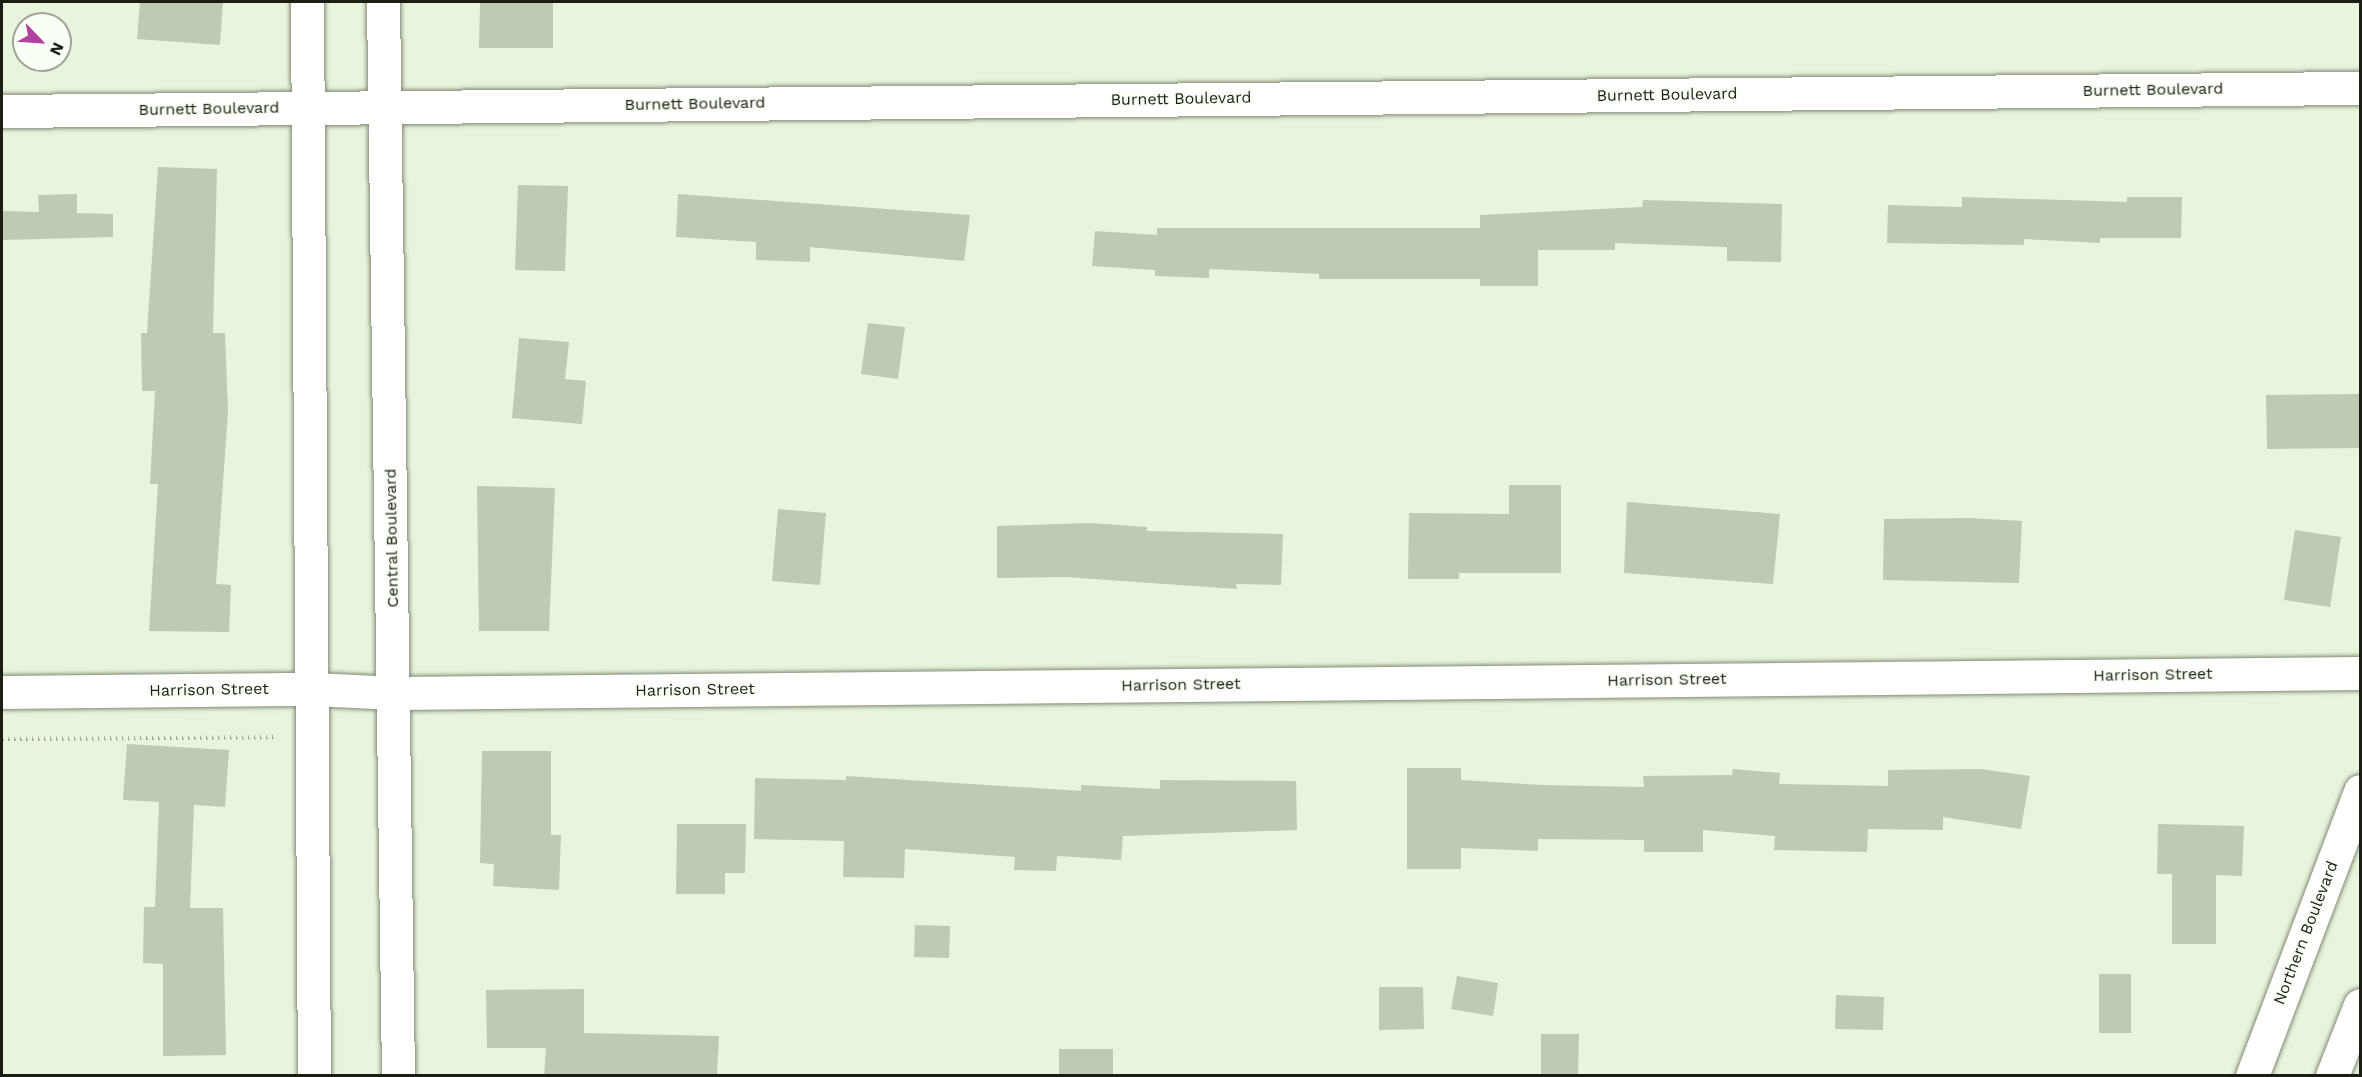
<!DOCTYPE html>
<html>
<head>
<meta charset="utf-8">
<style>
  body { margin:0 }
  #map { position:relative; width:2362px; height:1077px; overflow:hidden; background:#e8f5dc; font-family:"Work Sans",sans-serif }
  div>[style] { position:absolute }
  .building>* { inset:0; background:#becab2 }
  .path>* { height:4px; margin-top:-2px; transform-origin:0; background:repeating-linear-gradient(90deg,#a1ab98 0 1.5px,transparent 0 6px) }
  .roads { filter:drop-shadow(0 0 2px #818b75) drop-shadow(0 0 2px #818b75) }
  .minor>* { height:33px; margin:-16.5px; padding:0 16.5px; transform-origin:16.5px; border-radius:16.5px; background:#fff }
  .secondary>* { height:33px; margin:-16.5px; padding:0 16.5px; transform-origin:16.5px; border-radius:16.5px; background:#fff }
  span { translate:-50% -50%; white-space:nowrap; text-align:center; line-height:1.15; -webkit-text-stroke:4.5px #fafff5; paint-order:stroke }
  .street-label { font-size:16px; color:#1a1e15 }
  .frame { position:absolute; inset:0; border:3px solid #1a1e15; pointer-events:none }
  .north { position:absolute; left:12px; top:12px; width:60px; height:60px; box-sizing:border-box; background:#fafff5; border:2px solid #a0a59b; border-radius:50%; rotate:115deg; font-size:16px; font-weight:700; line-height:24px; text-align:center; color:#1a1e15 }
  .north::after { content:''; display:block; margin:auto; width:21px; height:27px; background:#af419f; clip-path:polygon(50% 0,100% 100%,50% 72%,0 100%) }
</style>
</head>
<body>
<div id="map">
  <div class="building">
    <div style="clip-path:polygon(140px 2px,223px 2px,220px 45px,137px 39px)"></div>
    <div style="clip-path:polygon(480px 2px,553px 2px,553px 48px,479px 48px)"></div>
    <div style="clip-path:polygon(158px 167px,217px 169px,213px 333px,225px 333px,228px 411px,216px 584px,231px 585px,229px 632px,149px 631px,158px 484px,150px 484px,155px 391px,142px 391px,141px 333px,147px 333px)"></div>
    <div style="clip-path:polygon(518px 185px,568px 186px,565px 271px,515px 270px)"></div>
    <div style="clip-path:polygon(77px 194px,77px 213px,113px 214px,113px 237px,2px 240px,2px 211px,39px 212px,38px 195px)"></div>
    <div style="clip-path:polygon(678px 194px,970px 215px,964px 261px,810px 247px,810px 262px,756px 260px,756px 242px,676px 237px)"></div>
    <div style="clip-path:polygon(1962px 197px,2127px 202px,2127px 197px,2182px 197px,2181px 238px,2100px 238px,2100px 243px,2024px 239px,2024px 245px,1887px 243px,1888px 205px,1962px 207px)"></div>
    <div style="clip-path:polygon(1643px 200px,1782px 204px,1781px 262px,1727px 261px,1727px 247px,1615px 243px,1615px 250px,1538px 250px,1538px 286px,1480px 286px,1480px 279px,1319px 279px,1319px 274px,1209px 269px,1209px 278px,1155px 276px,1155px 270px,1092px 266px,1095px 231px,1157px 235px,1157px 228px,1480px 228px,1480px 215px,1642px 207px)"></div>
    <div style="clip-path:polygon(868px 323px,905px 327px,898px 379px,861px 374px)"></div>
    <div style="clip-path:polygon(519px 338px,569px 342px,565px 379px,586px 381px,582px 424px,512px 418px)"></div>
    <div style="clip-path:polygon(2361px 394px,2361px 448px,2267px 449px,2266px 395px)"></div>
    <div style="clip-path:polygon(1509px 485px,1561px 485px,1561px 573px,1459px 573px,1459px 579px,1408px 579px,1409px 513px,1509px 514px)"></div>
    <div style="clip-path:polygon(477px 486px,555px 488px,549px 631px,479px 631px)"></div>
    <div style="clip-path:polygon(1627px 502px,1780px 514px,1773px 584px,1624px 573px)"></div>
    <div style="clip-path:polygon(778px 509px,826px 513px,820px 585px,772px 581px)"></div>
    <div style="clip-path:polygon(1970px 518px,2022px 521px,2019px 583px,1883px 580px,1884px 519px)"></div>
    <div style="clip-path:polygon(1090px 523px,1147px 527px,1147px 531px,1283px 534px,1281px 585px,1236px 584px,1237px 589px,1065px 577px,997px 578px,997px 526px)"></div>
    <div style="clip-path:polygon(2295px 530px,2341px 537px,2330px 607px,2284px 600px)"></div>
    <div style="clip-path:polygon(127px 744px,229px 750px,225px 807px,194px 805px,190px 908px,223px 908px,226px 1055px,163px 1056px,163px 964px,143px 963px,144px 907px,155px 907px,159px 802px,123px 800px)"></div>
    <div style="clip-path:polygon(482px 751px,551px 751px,551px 835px,561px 835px,559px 890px,493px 886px,494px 864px,480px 863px)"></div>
    <div style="clip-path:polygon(1407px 768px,1461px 768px,1461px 780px,1540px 785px,1644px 787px,1643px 776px,1732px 775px,1733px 769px,1780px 773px,1779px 784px,1888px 786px,1888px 770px,1980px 769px,2030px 776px,2021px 829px,1943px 817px,1943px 830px,1868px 829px,1867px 852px,1774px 850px,1775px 836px,1703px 830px,1703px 852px,1644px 852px,1644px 840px,1538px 839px,1538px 851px,1461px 848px,1461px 869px,1407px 869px)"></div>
    <div style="clip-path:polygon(846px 776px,1081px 791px,1081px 785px,1160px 789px,1160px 780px,1296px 781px,1297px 830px,1123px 836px,1121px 860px,1057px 856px,1056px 871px,1014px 870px,1015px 857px,905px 849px,904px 878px,843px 877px,844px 841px,754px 839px,755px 778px,846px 780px)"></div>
    <div style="clip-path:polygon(677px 824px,746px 824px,745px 873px,725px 873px,725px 894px,676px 894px)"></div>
    <div style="clip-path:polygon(2158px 824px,2244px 826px,2242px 876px,2216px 875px,2216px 944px,2172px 944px,2172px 874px,2157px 874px)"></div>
    <div style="clip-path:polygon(915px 925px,950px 926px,949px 958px,914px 957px)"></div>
    <div style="clip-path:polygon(2099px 974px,2131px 974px,2131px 1033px,2099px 1033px)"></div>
    <div style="clip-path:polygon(1457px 976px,1498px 983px,1493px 1016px,1451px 1009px)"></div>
    <div style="clip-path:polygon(1379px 987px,1423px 987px,1424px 1029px,1379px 1030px)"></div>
    <div style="clip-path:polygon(584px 989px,584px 1033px,719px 1036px,717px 1076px,544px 1076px,546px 1048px,487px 1048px,486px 990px)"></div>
    <div style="clip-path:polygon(1836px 995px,1884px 997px,1883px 1030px,1835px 1029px)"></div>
    <div style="clip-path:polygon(1541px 1034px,1579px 1034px,1578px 1076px,1541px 1076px)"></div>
    <div style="clip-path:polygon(1059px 1049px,1113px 1049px,1113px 1076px,1059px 1076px)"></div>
  </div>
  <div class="path">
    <div style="left:2px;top:739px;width:275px;rotate:-0.4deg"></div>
  </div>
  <div class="roads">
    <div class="minor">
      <div style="left:307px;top:2px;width:1074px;rotate:89.63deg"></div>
      <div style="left:383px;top:2px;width:1074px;rotate:89.2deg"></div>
      <div style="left:2px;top:692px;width:311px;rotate:-0.6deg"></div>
      <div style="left:313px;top:689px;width:83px;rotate:2.8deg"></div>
      <div style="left:396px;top:693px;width:1964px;rotate:-0.58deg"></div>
      <div style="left:2252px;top:1076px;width:305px;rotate:-69.2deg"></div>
      <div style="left:2332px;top:1076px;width:76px;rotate:-68.5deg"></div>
    </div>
    <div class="secondary">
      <div style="left:2px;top:111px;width:2358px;rotate:-0.56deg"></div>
    </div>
  </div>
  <div class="street-label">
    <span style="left:2153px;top:90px;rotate:-1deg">Burnett Boulevard</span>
    <span style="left:1667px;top:95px;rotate:-1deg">Burnett Boulevard</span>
    <span style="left:1181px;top:99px;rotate:-1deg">Burnett Boulevard</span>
    <span style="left:695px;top:104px;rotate:-1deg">Burnett Boulevard</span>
    <span style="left:209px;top:109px;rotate:-1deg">Burnett Boulevard</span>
    <span style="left:392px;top:538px;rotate:-91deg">Central Boulevard</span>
    <span style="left:2153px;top:675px;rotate:-1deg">Harrison Street</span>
    <span style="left:1667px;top:680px;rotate:-1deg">Harrison Street</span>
    <span style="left:1181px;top:685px;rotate:-1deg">Harrison Street</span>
    <span style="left:209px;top:690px;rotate:-1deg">Harrison Street</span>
    <span style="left:695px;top:690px;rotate:-1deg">Harrison Street</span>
    <span style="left:2306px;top:933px;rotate:-69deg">Northern Boulevard</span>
  </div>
  <div class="frame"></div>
  <div class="north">N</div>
</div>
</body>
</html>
